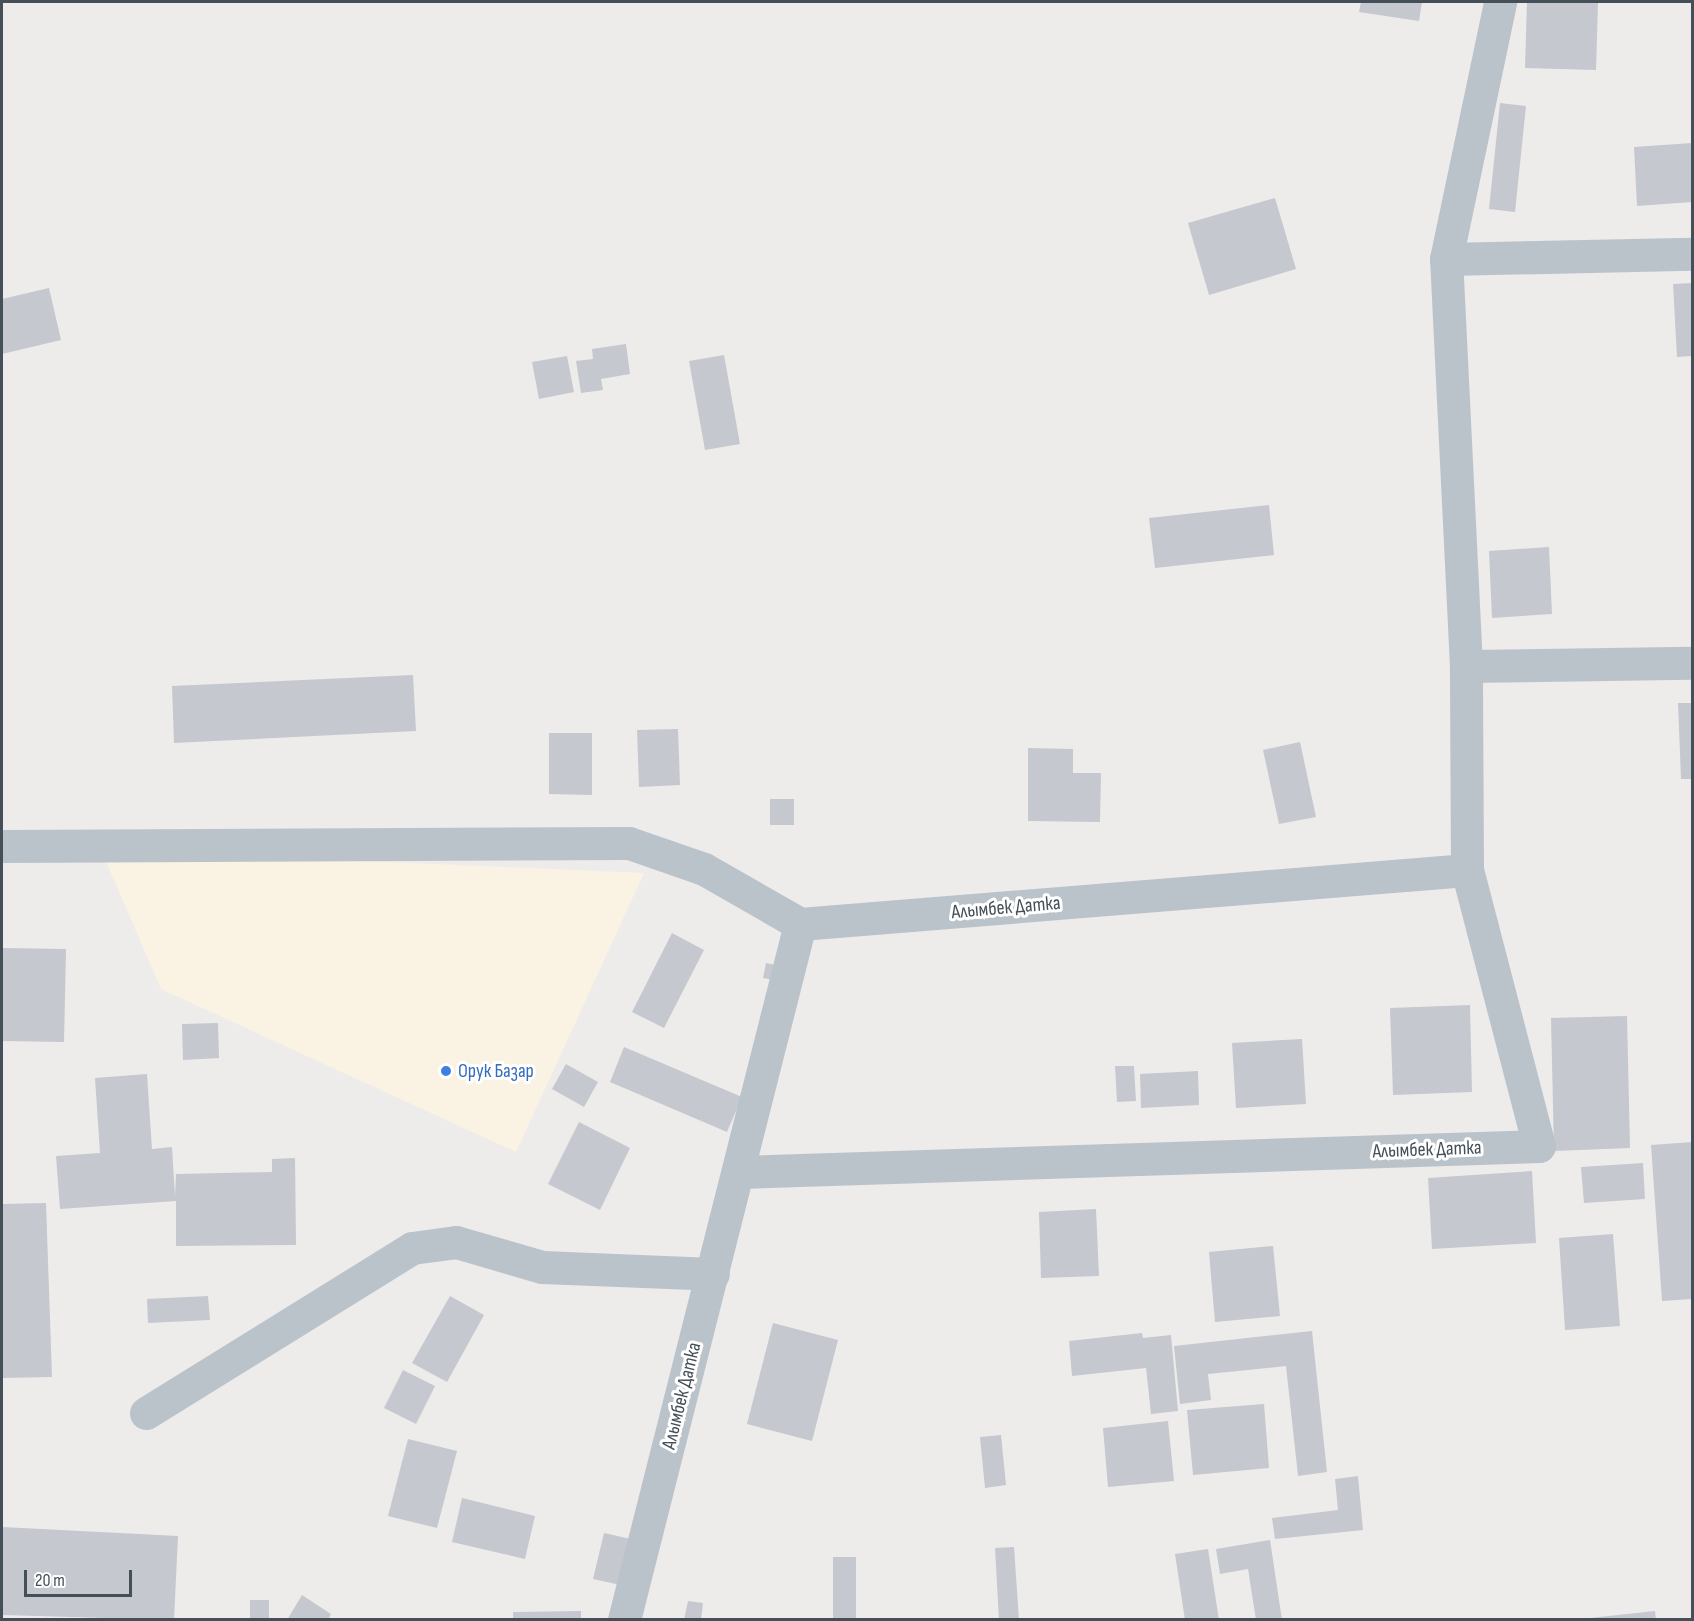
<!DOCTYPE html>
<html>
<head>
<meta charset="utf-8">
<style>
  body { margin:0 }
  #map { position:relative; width:1694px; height:1621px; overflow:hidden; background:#eeebeb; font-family:"Sofia Sans Condensed",sans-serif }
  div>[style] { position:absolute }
  .commercial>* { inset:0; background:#faf3e4 }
  .building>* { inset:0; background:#c5c8ce }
  .minor>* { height:33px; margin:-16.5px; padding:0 16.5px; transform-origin:16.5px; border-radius:16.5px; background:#bac3ca }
  .dots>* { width:16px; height:16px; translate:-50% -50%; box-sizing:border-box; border:3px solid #fff; border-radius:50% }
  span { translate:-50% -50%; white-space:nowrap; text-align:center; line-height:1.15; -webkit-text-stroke:6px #fff; paint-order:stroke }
  .street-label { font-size:20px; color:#454f57 }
  .shop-label { font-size:20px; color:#366cbe }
  .left { translate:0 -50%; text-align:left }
  .frame { position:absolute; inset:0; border:3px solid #454f57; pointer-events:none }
  .scale { position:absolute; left:24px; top:1570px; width:108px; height:27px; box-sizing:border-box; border:3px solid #454f57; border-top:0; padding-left:8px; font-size:18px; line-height:21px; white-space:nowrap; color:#454f57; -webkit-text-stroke:4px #fff; paint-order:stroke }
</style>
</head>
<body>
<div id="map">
  <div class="commercial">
    <div style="clip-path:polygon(101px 850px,644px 873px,516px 1152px,161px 989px)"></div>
  </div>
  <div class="building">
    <div style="clip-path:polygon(1361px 2px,1422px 2px,1419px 21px,1359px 12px)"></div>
    <div style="clip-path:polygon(1527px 2px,1598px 2px,1596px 70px,1525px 68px)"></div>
    <div style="clip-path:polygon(1500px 103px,1526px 106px,1515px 212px,1489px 209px)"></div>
    <div style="clip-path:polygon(1692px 143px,1692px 202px,1637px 206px,1634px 147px)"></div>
    <div style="clip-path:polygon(1275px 198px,1296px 269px,1209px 295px,1188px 223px)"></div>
    <div style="clip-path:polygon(1692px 283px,1692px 356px,1677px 357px,1673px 284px)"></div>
    <div style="clip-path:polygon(49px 288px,61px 340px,2px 354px,2px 299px)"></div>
    <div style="clip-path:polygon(626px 344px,630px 374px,601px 379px,603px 390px,581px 393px,576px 361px,593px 359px,592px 349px)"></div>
    <div style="clip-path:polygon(724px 355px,740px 444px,705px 450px,689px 361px)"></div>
    <div style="clip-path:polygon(567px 356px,574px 392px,539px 399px,532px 362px)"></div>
    <div style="clip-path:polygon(1269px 505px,1274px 555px,1155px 568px,1149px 518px)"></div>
    <div style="clip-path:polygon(1549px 547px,1552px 614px,1492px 618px,1489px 551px)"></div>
    <div style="clip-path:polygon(413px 675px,416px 731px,174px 743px,172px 686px)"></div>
    <div style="clip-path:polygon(1678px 703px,1692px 703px,1692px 779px,1681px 779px)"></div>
    <div style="clip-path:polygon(678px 729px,680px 785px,639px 787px,637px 730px)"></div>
    <div style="clip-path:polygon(549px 733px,592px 733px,592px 795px,549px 794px)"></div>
    <div style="clip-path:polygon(1300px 742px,1316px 817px,1279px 824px,1263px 750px)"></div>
    <div style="clip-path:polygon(1028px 748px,1073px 749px,1073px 773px,1101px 773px,1100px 822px,1028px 821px)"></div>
    <div style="clip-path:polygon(770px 799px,794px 799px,794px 825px,770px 825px)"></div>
    <div style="clip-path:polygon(672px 933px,704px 950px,664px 1028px,632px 1012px)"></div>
    <div style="clip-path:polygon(2px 948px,66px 949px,64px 1042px,2px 1041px)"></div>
    <div style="clip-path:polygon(766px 963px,781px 966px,778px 981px,763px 978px)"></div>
    <div style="clip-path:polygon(1470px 1005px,1472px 1092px,1393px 1095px,1390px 1008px)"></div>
    <div style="clip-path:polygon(1627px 1016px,1630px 1148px,1554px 1151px,1551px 1018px)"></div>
    <div style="clip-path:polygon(218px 1023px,219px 1058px,183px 1060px,182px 1024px)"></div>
    <div style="clip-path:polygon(1302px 1039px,1306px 1104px,1236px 1108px,1232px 1043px)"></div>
    <div style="clip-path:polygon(624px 1047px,742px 1097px,727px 1132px,610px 1082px)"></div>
    <div style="clip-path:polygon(566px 1064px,598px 1082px,584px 1107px,552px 1089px)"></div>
    <div style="clip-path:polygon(1115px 1066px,1134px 1066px,1136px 1101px,1117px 1102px)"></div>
    <div style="clip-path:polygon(1198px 1071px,1199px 1105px,1141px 1108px,1140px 1074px)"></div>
    <div style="clip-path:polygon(147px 1074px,152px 1149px,172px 1147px,175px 1197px,176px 1174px,272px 1172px,272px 1159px,295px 1158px,296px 1245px,176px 1246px,176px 1201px,60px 1209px,56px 1156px,100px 1153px,95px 1078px)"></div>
    <div style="clip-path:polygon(579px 1122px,630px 1148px,600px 1210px,548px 1184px)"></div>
    <div style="clip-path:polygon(1692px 1142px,1692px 1299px,1662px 1301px,1651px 1145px)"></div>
    <div style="clip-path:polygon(1643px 1163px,1645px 1199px,1584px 1203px,1581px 1167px)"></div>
    <div style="clip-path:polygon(1532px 1171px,1536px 1243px,1432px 1249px,1428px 1178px)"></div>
    <div style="clip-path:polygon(46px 1203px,52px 1377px,2px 1378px,2px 1204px)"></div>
    <div style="clip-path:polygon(1096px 1209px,1099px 1276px,1041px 1278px,1039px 1212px)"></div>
    <div style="clip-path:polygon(1613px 1234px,1620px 1326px,1565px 1330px,1559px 1238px)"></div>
    <div style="clip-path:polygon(1273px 1246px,1280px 1316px,1215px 1322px,1209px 1252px)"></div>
    <div style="clip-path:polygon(208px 1296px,210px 1320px,148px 1323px,147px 1299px)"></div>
    <div style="clip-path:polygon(450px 1296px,484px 1315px,447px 1382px,412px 1363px)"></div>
    <div style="clip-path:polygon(773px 1323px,838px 1340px,812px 1441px,747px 1424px)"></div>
    <div style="clip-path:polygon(1312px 1331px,1327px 1472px,1298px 1476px,1286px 1366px,1208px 1374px,1211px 1400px,1180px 1404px,1174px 1346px)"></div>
    <div style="clip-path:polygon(1142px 1333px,1143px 1338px,1171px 1335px,1178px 1411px,1151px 1414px,1146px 1368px,1072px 1376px,1069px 1341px)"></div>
    <div style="clip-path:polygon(403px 1370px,435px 1386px,416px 1424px,384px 1408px)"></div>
    <div style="clip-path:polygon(1264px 1404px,1269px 1468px,1193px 1475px,1187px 1410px)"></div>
    <div style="clip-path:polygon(1168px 1421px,1174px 1481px,1108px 1487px,1103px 1428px)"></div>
    <div style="clip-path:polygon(1001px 1435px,1006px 1485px,985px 1488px,980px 1437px)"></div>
    <div style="clip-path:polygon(408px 1439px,457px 1451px,437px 1528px,388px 1516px)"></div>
    <div style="clip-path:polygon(1358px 1476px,1363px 1530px,1275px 1539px,1272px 1518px,1338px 1510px,1335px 1479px)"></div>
    <div style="clip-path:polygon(462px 1498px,535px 1516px,525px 1559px,452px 1542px)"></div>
    <div style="clip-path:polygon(2px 1527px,178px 1536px,174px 1620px,2px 1615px)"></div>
    <div style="clip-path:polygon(604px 1533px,635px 1540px,625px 1586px,593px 1579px)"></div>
    <div style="clip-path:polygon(1270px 1540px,1282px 1620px,1256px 1620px,1248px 1569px,1220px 1574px,1216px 1549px)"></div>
    <div style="clip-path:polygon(1014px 1547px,1019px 1620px,999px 1620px,995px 1548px)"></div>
    <div style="clip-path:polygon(1208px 1549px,1219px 1620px,1185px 1620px,1175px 1554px)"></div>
    <div style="clip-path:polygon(833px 1557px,856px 1557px,856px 1620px,833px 1620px)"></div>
    <div style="clip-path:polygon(302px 1595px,331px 1614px,328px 1620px,287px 1620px)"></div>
    <div style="clip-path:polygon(250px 1600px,269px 1600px,269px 1620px,250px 1620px)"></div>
    <div style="clip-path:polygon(688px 1601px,703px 1603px,701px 1620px,684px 1620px)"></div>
    <div style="clip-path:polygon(581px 1611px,581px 1620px,513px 1620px,513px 1612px)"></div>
    <div style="clip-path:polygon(1655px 1611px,1656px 1620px,1590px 1620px,1590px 1618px)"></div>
  </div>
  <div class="minor">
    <div style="left:1446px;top:259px;width:246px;rotate:-1.2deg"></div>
    <div style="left:1466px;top:666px;width:226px;rotate:-0.8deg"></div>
    <div style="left:2px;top:846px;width:627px;rotate:-0.27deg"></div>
    <div style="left:629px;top:843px;width:79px;rotate:19.1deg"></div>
    <div style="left:704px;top:869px;width:111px;rotate:29.8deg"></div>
    <div style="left:800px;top:924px;width:669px;rotate:-4.63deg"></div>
    <div style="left:739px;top:1172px;width:800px;rotate:-1.86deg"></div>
    <div style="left:1539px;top:1146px;width:285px;rotate:-104.6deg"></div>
    <div style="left:1467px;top:870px;width:204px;rotate:-90.3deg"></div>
    <div style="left:1466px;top:666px;width:407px;rotate:-92.8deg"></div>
    <div style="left:1446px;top:259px;width:263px;rotate:-78.1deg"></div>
    <div style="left:146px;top:1413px;width:313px;rotate:-31.8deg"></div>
    <div style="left:412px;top:1248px;width:44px;rotate:-7.8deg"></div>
    <div style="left:456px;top:1242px;width:90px;rotate:16.2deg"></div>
    <div style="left:542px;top:1267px;width:171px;rotate:2.3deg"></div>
    <div style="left:624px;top:1620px;width:718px;rotate:-75.81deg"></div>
  </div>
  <div class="dots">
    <div style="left:446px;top:1071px;background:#3f7fe0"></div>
  </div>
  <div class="street-label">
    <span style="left:1006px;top:908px;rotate:-5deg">Алымбек Датка</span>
    <span style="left:1427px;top:1150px;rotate:-2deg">Алымбек Датка</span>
    <span style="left:682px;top:1396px;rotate:-76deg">Алымбек Датка</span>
  </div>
  <div class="shop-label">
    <span class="left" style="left:458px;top:1071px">Орук Базар</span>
  </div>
  <div class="frame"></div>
  <div class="scale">20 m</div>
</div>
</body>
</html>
